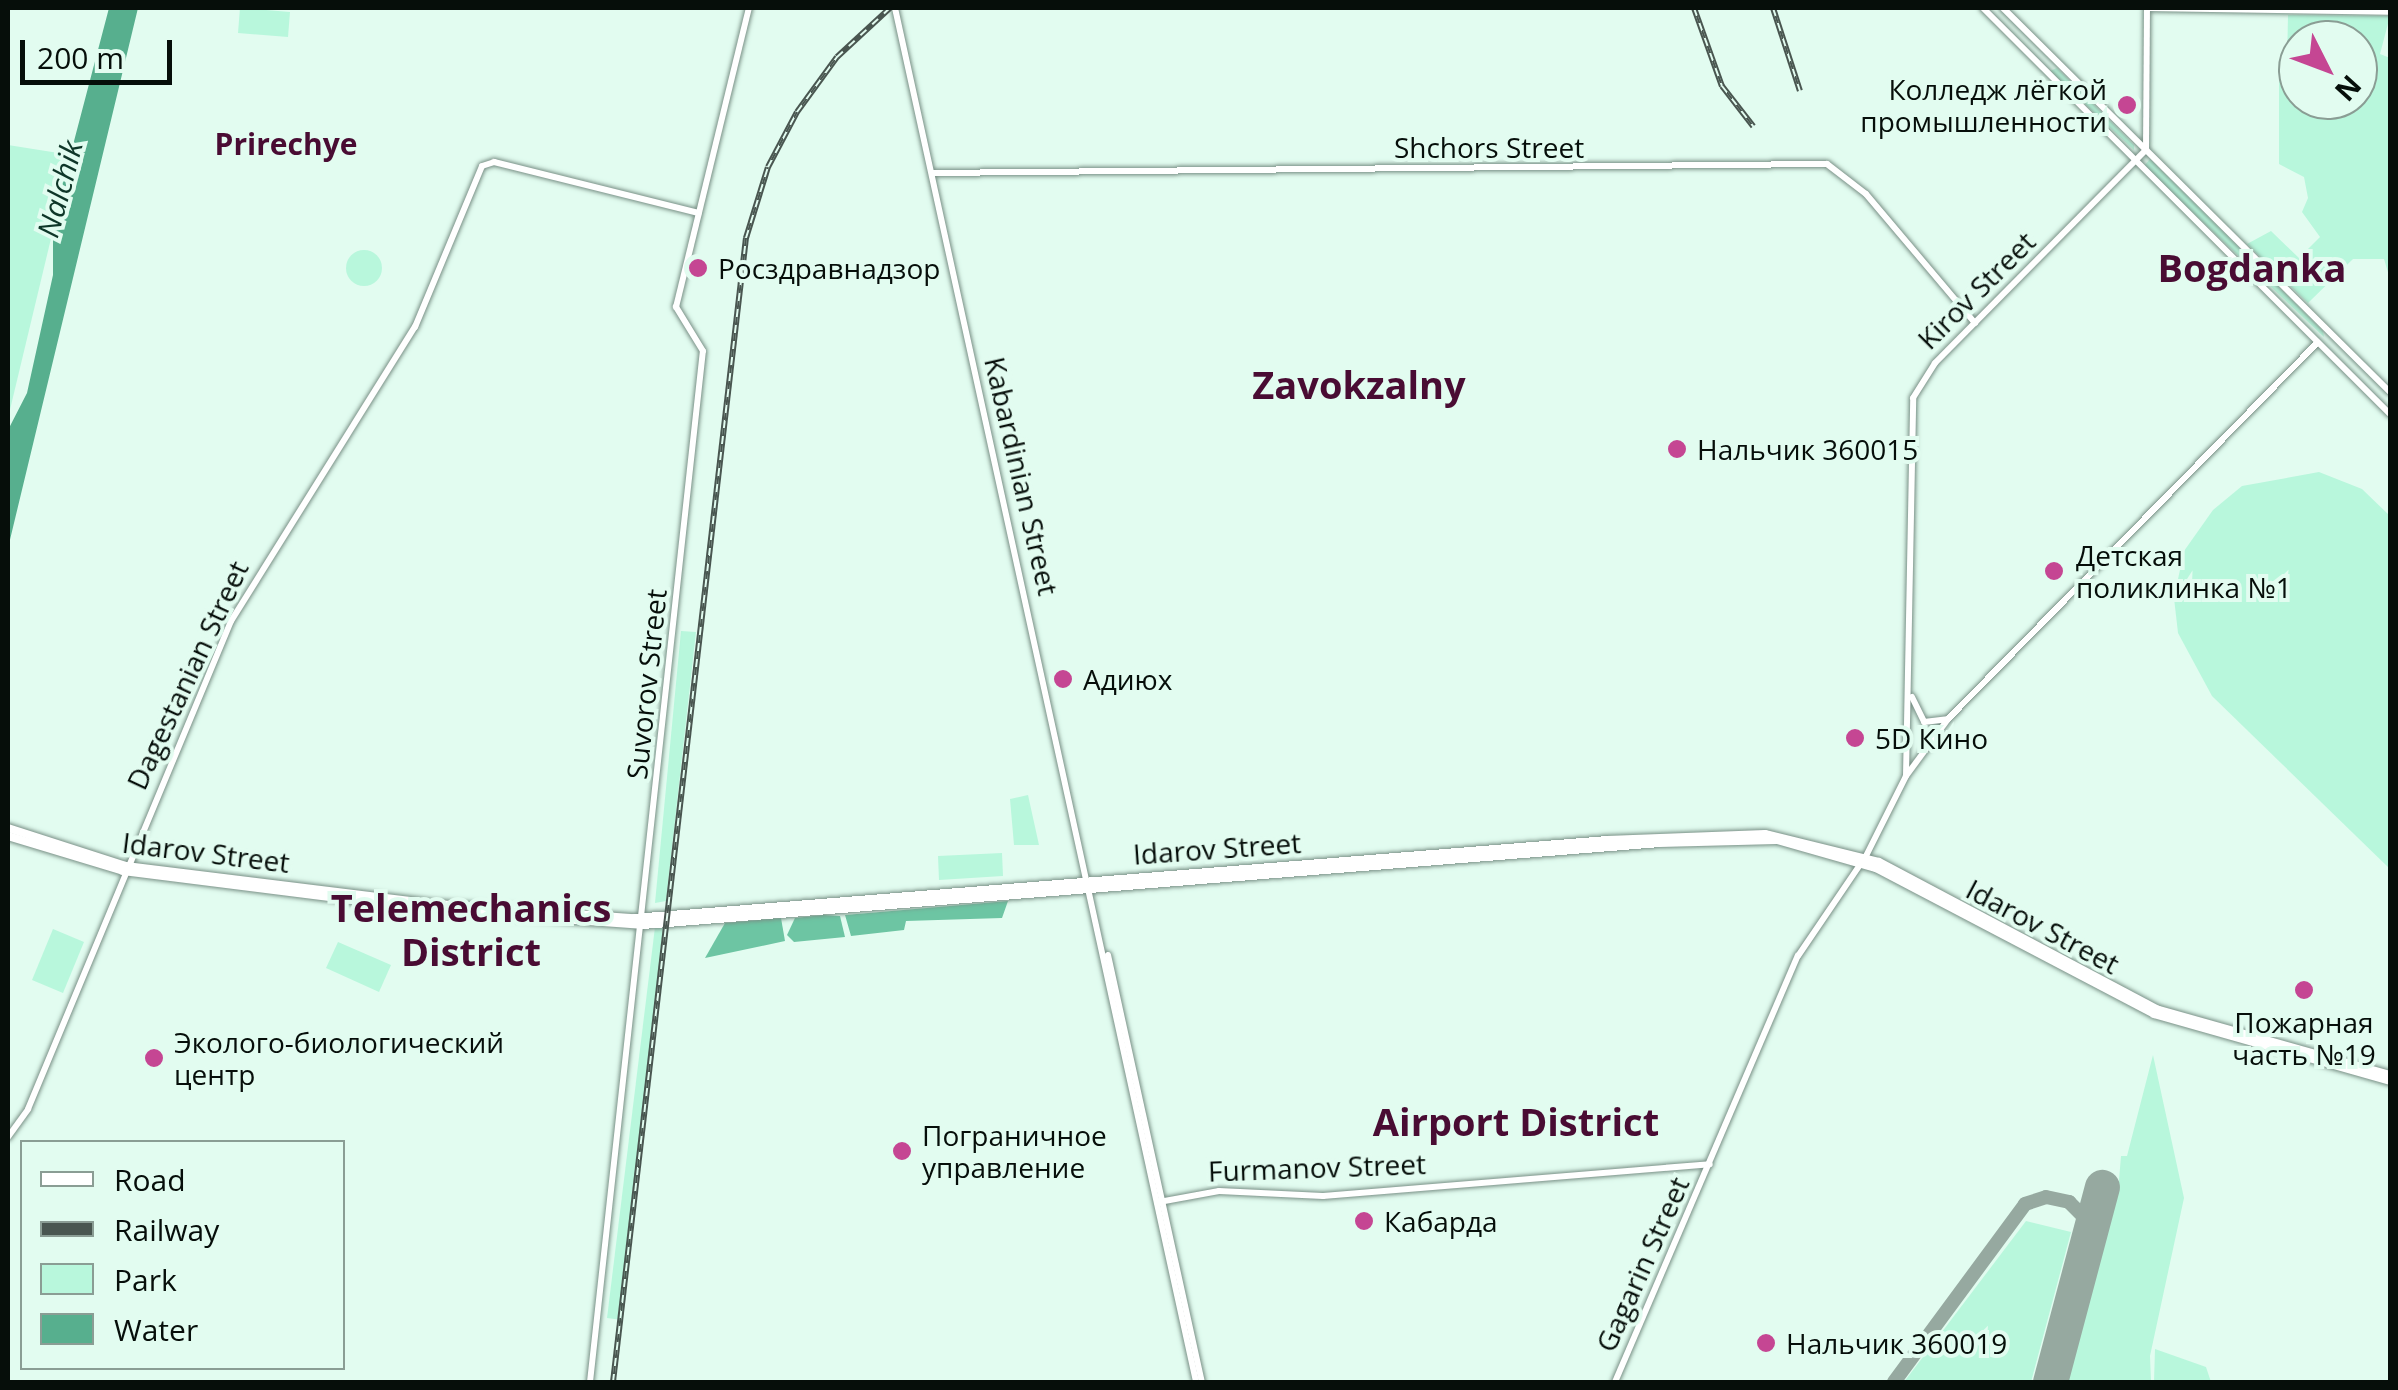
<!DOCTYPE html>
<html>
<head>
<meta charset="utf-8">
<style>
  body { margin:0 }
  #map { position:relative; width:2398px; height:1390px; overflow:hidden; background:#e2fcf0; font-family:"Open Sans",sans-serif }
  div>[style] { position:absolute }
  .green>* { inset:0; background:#b8f7dc }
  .round { border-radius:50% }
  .forest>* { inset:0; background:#6dc5a3 }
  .water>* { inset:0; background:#57af8e }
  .taxiway>* { height:14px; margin:-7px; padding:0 7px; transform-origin:7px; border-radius:7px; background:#96a9a0 }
  .runway>* { height:35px; margin:-17.5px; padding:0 17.5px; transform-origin:17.5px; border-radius:17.5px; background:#96a9a0 }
  .roads { filter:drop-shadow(0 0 2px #799086) drop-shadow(0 0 2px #799086) }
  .secondary>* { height:6px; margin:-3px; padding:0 3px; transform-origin:3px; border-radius:3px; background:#fff }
  .primary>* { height:8px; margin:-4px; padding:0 4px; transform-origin:4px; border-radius:4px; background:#fff }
  .rail>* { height:6px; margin-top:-3px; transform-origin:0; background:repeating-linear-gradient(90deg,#e2fcf0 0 8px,#495650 0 16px); box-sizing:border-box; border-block:2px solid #495650 }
  .dots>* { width:28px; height:28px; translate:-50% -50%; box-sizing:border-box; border:5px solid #e2fcf0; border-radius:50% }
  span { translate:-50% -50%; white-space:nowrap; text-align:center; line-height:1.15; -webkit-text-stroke:8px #e2fcf0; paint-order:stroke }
  .poi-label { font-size:28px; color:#060e0a }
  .right { translate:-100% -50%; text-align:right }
  .left { translate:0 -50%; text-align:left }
  .street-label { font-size:28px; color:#060e0a }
  .neighbourhood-label { font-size:30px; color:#490c33; font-weight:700 }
  .water-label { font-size:30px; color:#0e3628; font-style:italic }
  .district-label { font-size:38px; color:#490c33; font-weight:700 }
  .frame { position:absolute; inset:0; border:10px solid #060e0a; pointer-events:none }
  .legend { position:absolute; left:20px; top:1140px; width:325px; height:230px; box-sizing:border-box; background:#e2fcf0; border:2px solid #8a9d94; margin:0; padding:12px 18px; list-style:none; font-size:30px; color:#060e0a }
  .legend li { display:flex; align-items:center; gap:20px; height:50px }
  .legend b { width:50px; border:2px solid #8a9d94 }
  .north { position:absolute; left:2278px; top:20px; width:100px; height:100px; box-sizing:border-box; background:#e2fcf0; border:2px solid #8a9d94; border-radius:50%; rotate:132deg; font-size:28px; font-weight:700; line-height:40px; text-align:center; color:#060e0a }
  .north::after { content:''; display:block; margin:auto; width:35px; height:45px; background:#c54693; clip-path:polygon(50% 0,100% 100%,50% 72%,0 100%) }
  .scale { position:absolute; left:20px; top:40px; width:152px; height:45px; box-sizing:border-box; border:5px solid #060e0a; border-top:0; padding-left:12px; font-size:30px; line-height:35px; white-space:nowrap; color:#060e0a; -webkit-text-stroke:8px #e2fcf0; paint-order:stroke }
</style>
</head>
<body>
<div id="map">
  <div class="green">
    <div style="clip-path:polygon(240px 8px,290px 12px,288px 37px,238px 33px)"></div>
    <div style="clip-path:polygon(evenodd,2288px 15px,2390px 16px,2380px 54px,2390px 58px,2390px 279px,2384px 259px,2353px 259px,2308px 303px,2247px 244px,2271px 231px,2299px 258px,2320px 237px,2302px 212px,2308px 198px,2304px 177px,2279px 164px,2279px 73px,2287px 65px,2288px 15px,2298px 40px,2358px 40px,2358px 100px,2298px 100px,2298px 40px)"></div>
    <div style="clip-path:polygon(2057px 68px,2134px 145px,2134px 150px,2050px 71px)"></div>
    <div style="clip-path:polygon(8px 145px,71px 155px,8px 418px)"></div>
    <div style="clip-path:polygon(2150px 159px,2323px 331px,2324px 337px,2144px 166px)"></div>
    <div class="round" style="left:346px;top:250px;width:36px;height:36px"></div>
    <div style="clip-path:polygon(2319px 472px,2362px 489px,2390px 516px,2390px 869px,2212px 696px,2178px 633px,2174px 598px,2184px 551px,2213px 510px,2242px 486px)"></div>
    <div style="clip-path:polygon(681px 631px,696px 632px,666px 901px,655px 903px)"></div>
    <div style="clip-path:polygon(1028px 795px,1039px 845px,1014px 845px,1010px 799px)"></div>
    <div style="clip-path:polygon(1002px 853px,1003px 876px,939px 880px,938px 856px)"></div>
    <div style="clip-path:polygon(655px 927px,663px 928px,622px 1320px,607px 1318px)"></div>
    <div style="clip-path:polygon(53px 929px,84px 942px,63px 993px,32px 980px)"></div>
    <div style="clip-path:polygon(338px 942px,391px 965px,379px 992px,326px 968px)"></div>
    <div style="clip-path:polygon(2153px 1055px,2184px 1198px,2150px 1356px,2151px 1382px,2068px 1382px,2118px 1192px,2121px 1156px,2127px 1156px)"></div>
    <div style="clip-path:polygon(2026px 1221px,2071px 1232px,2031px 1382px,1904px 1382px)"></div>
    <div style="clip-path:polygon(2155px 1349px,2206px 1367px,2211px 1382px,2154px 1382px)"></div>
  </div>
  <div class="forest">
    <div style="clip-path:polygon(1008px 901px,1002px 918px,906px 921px,904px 930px,851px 936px,845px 915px)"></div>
    <div style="clip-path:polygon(823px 915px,840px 916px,845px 937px,794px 942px,787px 935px,795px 918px)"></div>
    <div style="clip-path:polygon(781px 918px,785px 941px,705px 958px,725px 923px)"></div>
  </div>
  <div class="water">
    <div style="clip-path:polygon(109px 8px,138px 8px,8px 548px,8px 430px,27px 393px,53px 275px,53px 221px)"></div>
  </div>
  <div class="taxiway">
    <div style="left:1894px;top:1382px;width:221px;rotate:-53.6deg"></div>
    <div style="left:2025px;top:1204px;width:22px;rotate:-18deg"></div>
    <div style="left:2046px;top:1197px;width:24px;rotate:12deg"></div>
    <div style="left:2069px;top:1202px;width:24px;rotate:45deg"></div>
    <div style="left:2086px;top:1219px;width:22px;rotate:87deg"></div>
  </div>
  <div class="runway">
    <div style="left:2050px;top:1382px;width:202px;rotate:-75.1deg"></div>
  </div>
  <div class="roads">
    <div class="secondary">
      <div style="left:895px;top:8px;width:1407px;rotate:77.64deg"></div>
      <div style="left:1983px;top:8px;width:575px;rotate:44.93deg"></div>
      <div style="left:2003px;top:8px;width:545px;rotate:44.78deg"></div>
      <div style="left:2147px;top:8px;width:243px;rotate:0.9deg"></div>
      <div style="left:932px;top:173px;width:895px;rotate:-0.58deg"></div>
      <div style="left:1827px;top:164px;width:49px;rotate:37.6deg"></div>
      <div style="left:1866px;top:194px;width:169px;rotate:49.8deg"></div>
      <div style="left:1912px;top:697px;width:28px;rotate:64deg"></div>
      <div style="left:1924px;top:722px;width:23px;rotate:-7deg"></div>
      <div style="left:1906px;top:775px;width:377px;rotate:-88.9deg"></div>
      <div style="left:1913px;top:398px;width:41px;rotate:-57.8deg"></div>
      <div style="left:1935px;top:363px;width:300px;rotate:-45.3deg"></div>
      <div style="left:2146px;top:150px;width:142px;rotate:-89.6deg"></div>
      <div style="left:1108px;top:955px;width:437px;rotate:77.6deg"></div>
      <div style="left:8px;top:1137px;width:34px;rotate:-54deg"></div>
      <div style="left:28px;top:1109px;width:529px;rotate:-67.41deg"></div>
      <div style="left:231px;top:621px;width:347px;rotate:-58deg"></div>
      <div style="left:415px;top:327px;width:174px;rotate:-67.4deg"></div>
      <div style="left:482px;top:166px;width:13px;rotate:-18deg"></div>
      <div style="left:494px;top:162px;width:211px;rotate:14deg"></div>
      <div style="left:1159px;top:1202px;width:61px;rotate:-10.4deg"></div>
      <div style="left:1219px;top:1191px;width:104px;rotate:2.8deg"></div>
      <div style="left:1323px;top:1196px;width:388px;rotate:-4.7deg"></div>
      <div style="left:590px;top:1382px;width:1037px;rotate:-83.75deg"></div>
      <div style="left:703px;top:351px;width:52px;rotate:-121.5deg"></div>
      <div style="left:676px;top:307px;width:308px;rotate:-76.3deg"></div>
      <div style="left:1615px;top:1382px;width:464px;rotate:-66.8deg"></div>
      <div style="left:1798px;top:956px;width:121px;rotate:-55.8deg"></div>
      <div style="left:1866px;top:856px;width:89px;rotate:-63.4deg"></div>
      <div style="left:1906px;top:776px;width:71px;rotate:-53.6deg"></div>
      <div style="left:1948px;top:719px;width:528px;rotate:-45.54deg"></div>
    </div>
    <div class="primary">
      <div style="left:8px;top:828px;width:124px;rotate:17.9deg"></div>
      <div style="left:126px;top:866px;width:313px;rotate:7deg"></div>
      <div style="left:437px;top:904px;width:197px;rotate:4.1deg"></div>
      <div style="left:634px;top:918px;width:976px;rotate:-4.58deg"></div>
      <div style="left:1607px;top:840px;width:158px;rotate:-2.2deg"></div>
      <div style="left:1765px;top:834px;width:117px;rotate:13.8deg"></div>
      <div style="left:1879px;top:862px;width:317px;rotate:27.9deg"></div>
      <div style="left:2159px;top:1010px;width:240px;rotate:15.7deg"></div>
      <div style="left:8px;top:836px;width:120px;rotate:16.9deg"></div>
      <div style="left:123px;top:871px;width:304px;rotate:7.2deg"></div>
      <div style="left:425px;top:909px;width:219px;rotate:4.2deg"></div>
      <div style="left:643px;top:925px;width:1019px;rotate:-4.61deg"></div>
      <div style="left:1659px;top:843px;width:118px;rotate:-1.5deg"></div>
      <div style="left:1777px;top:840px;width:103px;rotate:15.8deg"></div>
      <div style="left:1876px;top:868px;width:314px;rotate:27.7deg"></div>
      <div style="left:2154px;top:1014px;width:245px;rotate:15.8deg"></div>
    </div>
  </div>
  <div class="rail">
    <div style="left:1694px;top:8px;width:83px;rotate:70.3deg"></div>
    <div style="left:1722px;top:86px;width:51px;rotate:52.2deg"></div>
    <div style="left:1773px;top:8px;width:87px;rotate:72deg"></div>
    <div style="left:613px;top:1382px;width:1152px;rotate:-83.37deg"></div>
    <div style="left:746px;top:238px;width:74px;rotate:-72.8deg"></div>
    <div style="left:768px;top:167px;width:62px;rotate:-62.2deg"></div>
    <div style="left:797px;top:112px;width:68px;rotate:-54deg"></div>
    <div style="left:837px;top:57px;width:72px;rotate:-42.8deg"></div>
  </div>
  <div class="dots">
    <div style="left:2127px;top:105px;background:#c54693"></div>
    <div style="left:698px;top:268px;background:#c54693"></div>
    <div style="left:1677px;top:449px;background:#c54693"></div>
    <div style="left:2054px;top:571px;background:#c54693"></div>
    <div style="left:1063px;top:679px;background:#c54693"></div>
    <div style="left:1855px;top:738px;background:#c54693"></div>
    <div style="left:2304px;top:990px;background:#c54693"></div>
    <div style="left:154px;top:1058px;background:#c54693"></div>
    <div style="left:902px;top:1151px;background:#c54693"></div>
    <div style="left:1364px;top:1221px;background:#c54693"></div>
    <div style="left:1766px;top:1343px;background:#c54693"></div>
  </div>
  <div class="poi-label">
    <span class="right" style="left:2107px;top:105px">Колледж лёгкой<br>промышленности</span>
    <span class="left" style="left:718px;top:268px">Росздравнадзор</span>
    <span class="left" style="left:1697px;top:449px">Нальчик 360015</span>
    <span class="left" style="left:2076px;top:571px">Детская<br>поликлинка №1</span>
    <span class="left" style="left:1083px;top:679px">Адиюх</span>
    <span class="left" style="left:1875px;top:738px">5D Кино</span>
    <span style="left:2304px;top:1038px">Пожарная<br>часть №19</span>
    <span class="left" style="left:174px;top:1058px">Эколого-биологический<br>центр</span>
    <span class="left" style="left:922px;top:1151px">Пограничное<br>управление</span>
    <span class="left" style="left:1384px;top:1221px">Кабарда</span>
    <span class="left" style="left:1786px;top:1343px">Нальчик 360019</span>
  </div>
  <div class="street-label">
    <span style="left:1489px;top:147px">Shchors Street</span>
    <span style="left:1976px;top:290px;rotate:-45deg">Kirov Street</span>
    <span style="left:1022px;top:476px;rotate:77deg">Kabardinian Street</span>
    <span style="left:187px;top:675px;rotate:-65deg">Dagestanian Street</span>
    <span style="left:646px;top:684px;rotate:-84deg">Suvorov Street</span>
    <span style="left:1217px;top:848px;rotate:-4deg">Idarov Street</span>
    <span style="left:206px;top:852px;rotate:7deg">Idarov Street</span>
    <span style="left:2043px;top:926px;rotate:28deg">Idarov Street</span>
    <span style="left:1317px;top:1167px;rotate:-2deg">Furmanov Street</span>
    <span style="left:1642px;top:1264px;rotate:-66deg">Gagarin Street</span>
  </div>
  <div class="neighbourhood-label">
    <span style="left:286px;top:144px">Prirechye</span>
  </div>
  <div class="water-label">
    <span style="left:60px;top:189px;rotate:-75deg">Nalchik</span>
  </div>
  <div class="district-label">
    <span style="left:2252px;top:268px">Bogdanka</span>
    <span style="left:1359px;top:385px">Zavokzalny</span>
    <span style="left:471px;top:930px">Telemechanics<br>District</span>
    <span style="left:1516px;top:1122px">Airport District</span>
  </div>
  <div class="frame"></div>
  <ul class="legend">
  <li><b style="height:12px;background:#fff"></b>Road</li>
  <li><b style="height:12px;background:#495650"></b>Railway</li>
  <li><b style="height:28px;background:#b8f7dc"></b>Park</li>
  <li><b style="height:28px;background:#57af8e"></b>Water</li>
  </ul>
  <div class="north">N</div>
  <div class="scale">200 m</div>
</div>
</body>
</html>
